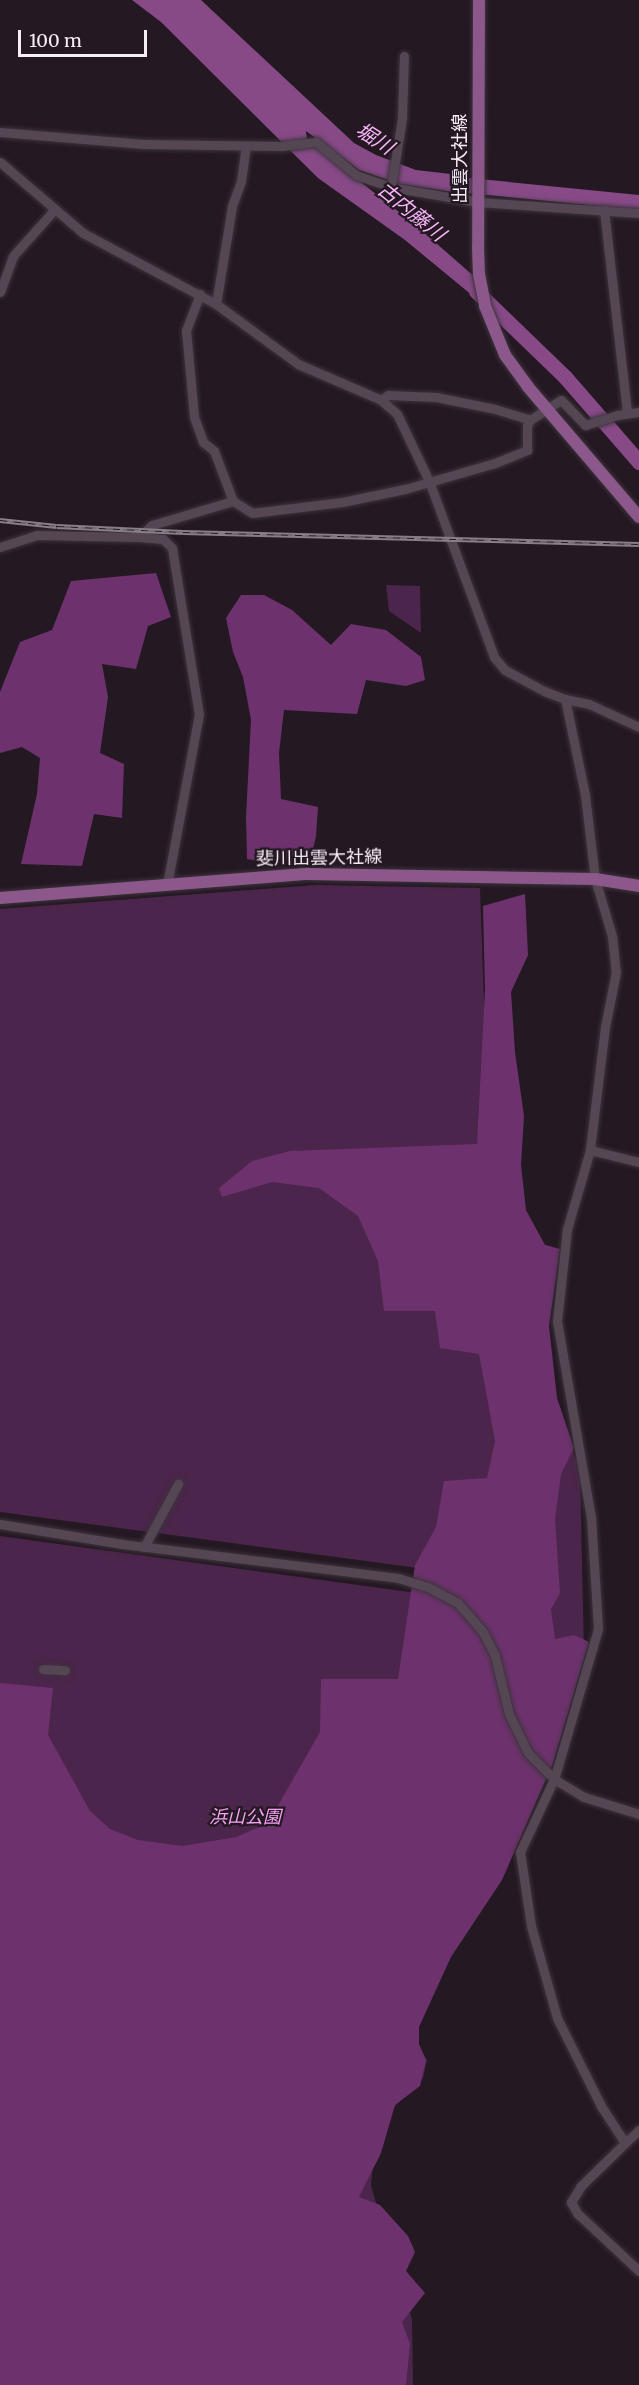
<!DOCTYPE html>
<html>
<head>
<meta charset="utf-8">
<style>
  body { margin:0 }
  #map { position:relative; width:639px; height:2385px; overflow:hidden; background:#241823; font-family:Merriweather,"Noto Sans JP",serif }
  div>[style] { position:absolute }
  .green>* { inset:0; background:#4b254b }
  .forest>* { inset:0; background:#6d326d }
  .water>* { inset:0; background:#874a87 }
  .river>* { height:15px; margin:-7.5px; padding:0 7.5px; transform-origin:7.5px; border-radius:7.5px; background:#874a87 }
  .roads { filter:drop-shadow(0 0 2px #3c333b) drop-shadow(0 0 2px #3c333b) }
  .minor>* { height:9px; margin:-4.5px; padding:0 4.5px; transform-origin:4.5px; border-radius:4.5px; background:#544753 }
  .major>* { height:12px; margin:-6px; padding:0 6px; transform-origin:6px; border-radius:6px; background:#8c578b }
  .rail>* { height:4.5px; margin-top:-2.25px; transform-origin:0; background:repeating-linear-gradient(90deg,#241823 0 7px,#887e88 0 14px); box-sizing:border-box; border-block:2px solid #887e88 }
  span { translate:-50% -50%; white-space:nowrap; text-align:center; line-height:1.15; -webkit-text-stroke:4.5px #241823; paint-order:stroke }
  .street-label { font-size:18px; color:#f6eef6 }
  .park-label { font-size:18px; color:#f7a1f5; font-style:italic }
  .water-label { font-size:20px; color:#fbb6fa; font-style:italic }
  .scale { position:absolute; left:18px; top:30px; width:129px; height:27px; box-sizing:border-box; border:3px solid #f6eef6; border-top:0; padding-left:8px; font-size:18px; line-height:21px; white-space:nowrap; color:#f6eef6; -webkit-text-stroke:4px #241823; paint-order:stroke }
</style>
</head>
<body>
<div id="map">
  <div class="green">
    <div style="clip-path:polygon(386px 585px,420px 586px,421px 633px,389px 611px)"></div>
    <div style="clip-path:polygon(316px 885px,480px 888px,486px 1060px,513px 1235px,553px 1247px,543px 1324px,551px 1396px,580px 1470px,584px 1651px,547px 1760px,418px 1568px,0 1512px,0 909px)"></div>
    <div style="clip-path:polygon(0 1536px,417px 1593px,457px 1941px,413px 2040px,427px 2060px,423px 2078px,395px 2106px,374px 2150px,371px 2186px,412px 2319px,413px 2385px,0 2385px)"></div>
  </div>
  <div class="forest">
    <div style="clip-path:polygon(156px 573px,171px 617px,148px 626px,136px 669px,102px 664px,108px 697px,100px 753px,124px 764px,122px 818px,94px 814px,82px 866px,21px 864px,37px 794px,40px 758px,22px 747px,0 753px,0 692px,20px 642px,52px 630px,71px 581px)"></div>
    <div style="clip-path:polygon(241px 595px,264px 595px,292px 610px,331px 645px,351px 624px,386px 630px,421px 657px,425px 680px,406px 686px,366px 680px,357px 714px,284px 710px,279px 753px,281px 799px,318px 807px,316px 836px,311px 859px,264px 862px,247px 859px,246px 817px,251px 720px,243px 677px,233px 652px,226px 618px)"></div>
    <div style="clip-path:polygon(525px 894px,528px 955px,511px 992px,515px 1052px,524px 1116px,521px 1165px,526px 1210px,545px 1245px,560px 1249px,549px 1326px,557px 1398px,574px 1448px,561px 1474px,555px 1519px,560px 1593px,551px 1609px,555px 1639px,574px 1635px,589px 1642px,553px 1763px,502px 1880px,451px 1957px,419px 2027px,419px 2044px,426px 2060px,420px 2086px,395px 2105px,381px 2153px,359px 2197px,380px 2205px,408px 2236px,415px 2252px,406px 2271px,425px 2293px,402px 2322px,410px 2344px,406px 2385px,0 2385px,0 1683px,53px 1688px,48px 1735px,90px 1811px,110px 1829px,138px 1840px,182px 1846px,236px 1837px,259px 1827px,276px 1809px,320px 1732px,321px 1679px,398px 1679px,415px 1565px,436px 1527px,444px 1481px,487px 1478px,495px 1441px,479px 1354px,440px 1348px,435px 1311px,384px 1311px,378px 1261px,358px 1216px,319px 1188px,272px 1182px,222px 1197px,219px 1188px,252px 1161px,290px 1151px,477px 1144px,485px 990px,483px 906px)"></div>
  </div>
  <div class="water">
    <div style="clip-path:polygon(132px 0,201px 0,354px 143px,376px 155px,416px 170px,468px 176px,468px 187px,460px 193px,400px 184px,359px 170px,306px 131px,307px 140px,413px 223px,476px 278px,479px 301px,405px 240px,318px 178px,161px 22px)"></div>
  </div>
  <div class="river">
    <div style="left:448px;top:183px;width:192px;rotate:5.7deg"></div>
    <div style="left:476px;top:291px;width:124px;rotate:44deg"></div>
    <div style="left:565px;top:377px;width:113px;rotate:49deg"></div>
  </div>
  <div class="roads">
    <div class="minor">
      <div style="left:0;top:132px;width:144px;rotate:4.8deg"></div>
      <div style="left:144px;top:144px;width:138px;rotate:0.8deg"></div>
      <div style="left:282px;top:146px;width:34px;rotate:-7deg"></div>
      <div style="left:316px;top:142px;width:52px;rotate:39.5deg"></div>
      <div style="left:356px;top:175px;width:37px;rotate:19deg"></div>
      <div style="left:391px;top:187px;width:88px;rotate:9.8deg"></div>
      <div style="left:478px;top:202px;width:161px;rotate:3.9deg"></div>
      <div style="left:0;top:162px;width:109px;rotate:40.5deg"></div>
      <div style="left:83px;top:233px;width:151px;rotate:28.1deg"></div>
      <div style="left:216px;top:304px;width:102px;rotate:36.2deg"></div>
      <div style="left:298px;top:364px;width:90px;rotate:23.4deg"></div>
      <div style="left:381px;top:400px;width:21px;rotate:41deg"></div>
      <div style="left:397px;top:414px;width:74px;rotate:64.5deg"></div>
      <div style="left:429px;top:481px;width:188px;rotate:69.7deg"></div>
      <div style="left:494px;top:657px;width:17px;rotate:50deg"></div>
      <div style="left:505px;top:670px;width:44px;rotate:28.3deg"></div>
      <div style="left:544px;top:691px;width:22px;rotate:21deg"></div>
      <div style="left:565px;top:699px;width:98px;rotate:78.2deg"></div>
      <div style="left:585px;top:795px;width:85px;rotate:83.2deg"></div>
      <div style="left:595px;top:879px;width:59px;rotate:73.4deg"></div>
      <div style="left:612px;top:936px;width:36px;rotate:84deg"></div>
      <div style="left:616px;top:972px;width:56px;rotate:101.3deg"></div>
      <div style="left:605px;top:1027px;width:124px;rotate:97deg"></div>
      <div style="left:590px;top:1150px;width:82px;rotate:106.2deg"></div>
      <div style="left:567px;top:1229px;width:93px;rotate:96.2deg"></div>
      <div style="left:557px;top:1321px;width:199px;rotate:80.2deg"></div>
      <div style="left:591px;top:1517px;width:112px;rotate:86.4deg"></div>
      <div style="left:598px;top:1629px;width:156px;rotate:106.3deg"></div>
      <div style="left:554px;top:1779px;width:81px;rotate:115deg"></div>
      <div style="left:520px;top:1852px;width:75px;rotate:81.5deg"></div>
      <div style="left:531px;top:1926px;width:96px;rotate:74.2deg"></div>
      <div style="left:557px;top:2018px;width:98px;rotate:63.4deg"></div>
      <div style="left:601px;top:2106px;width:44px;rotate:57deg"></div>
      <div style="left:625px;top:2143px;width:62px;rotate:135.7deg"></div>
      <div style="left:581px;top:2186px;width:19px;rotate:122deg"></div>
      <div style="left:571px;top:2202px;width:13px;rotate:61deg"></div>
      <div style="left:577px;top:2213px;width:85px;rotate:43.1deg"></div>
      <div style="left:391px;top:187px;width:70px;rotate:-80.9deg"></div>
      <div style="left:402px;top:118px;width:62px;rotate:-88.2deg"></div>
      <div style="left:604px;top:210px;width:204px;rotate:83.5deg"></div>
      <div style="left:0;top:292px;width:38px;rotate:-70deg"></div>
      <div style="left:13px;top:256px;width:63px;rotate:-48.2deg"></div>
      <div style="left:200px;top:294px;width:39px;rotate:111deg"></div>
      <div style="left:186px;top:330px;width:87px;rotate:84.7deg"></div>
      <div style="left:194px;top:417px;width:27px;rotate:70deg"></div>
      <div style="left:203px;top:442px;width:14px;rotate:39deg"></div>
      <div style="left:214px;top:451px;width:53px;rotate:69.2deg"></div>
      <div style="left:216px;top:304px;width:99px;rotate:-80.7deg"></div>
      <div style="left:232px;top:206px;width:27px;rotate:-70deg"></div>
      <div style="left:241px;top:181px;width:35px;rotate:-82deg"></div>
      <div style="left:381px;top:400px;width:9px;rotate:-36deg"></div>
      <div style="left:388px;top:395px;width:48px;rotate:2.4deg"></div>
      <div style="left:436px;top:397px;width:60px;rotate:11.5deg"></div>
      <div style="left:495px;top:409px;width:37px;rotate:17deg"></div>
      <div style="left:530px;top:420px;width:37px;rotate:-33deg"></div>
      <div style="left:561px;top:400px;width:35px;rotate:46deg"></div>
      <div style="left:585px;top:425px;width:34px;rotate:-17deg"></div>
      <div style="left:617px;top:415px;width:22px;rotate:-8deg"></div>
      <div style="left:139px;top:537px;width:24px;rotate:5deg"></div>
      <div style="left:163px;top:539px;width:13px;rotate:45deg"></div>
      <div style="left:172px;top:548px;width:168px;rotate:80.8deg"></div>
      <div style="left:199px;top:714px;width:174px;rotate:100.6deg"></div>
      <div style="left:0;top:547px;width:38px;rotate:-18deg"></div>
      <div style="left:36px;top:535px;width:103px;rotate:1.1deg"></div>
      <div style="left:139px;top:537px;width:18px;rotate:-43deg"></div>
      <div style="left:152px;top:525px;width:84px;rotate:-16.5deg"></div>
      <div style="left:233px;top:501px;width:22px;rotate:32deg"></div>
      <div style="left:252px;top:513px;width:91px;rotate:-7deg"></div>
      <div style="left:342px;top:502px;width:64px;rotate:-11.7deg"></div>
      <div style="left:405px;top:489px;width:94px;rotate:-16.1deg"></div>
      <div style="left:495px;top:463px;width:35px;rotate:-22deg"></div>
      <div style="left:527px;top:450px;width:24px;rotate:-90deg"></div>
      <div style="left:527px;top:426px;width:7px;rotate:-63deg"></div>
      <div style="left:565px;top:699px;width:25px;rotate:12deg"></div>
      <div style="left:589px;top:704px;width:55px;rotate:24.7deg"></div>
      <div style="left:590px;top:1150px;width:50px;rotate:13.8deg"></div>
      <div style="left:0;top:1524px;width:124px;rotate:9.3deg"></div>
      <div style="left:122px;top:1544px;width:278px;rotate:7deg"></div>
      <div style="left:398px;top:1578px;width:31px;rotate:17deg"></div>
      <div style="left:428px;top:1587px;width:34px;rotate:28deg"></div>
      <div style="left:458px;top:1603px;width:38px;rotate:49deg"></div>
      <div style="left:483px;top:1632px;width:27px;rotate:63deg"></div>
      <div style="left:495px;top:1656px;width:60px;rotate:76.4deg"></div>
      <div style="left:509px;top:1714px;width:43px;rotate:64deg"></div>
      <div style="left:528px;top:1753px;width:37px;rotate:45deg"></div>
      <div style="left:554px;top:1779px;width:35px;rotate:31deg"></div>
      <div style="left:584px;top:1797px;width:58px;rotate:17.2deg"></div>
      <div style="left:144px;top:1547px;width:72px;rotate:-61.6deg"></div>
      <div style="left:43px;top:1669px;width:22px;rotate:3deg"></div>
      <div style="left:625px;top:2143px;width:19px;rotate:-43deg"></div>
    </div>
    <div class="major">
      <div style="left:479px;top:0;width:247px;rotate:90.2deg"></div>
      <div style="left:478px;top:247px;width:27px;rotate:88deg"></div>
      <div style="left:479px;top:274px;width:33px;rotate:79deg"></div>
      <div style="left:485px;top:306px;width:53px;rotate:67.8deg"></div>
      <div style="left:505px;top:355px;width:39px;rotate:54deg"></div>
      <div style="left:528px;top:387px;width:171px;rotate:49.5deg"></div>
      <div style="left:0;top:898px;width:309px;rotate:-4.5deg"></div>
      <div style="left:308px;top:874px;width:287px;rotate:1deg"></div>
      <div style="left:595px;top:879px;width:45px;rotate:9deg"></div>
    </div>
  </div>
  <div class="rail">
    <div style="left:0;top:520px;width:57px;rotate:6deg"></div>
    <div style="left:57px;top:526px;width:126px;rotate:2.7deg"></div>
    <div style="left:183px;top:532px;width:456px;rotate:1.5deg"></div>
  </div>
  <div class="street-label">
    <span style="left:460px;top:159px;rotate:-90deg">出雲大社線</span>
    <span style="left:319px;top:858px;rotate:-1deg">斐川出雲大社線</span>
  </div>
  <div class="park-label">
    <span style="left:245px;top:1817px">浜山公園</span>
  </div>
  <div class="water-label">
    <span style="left:375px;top:138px;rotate:33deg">堀川</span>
    <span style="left:412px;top:211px;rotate:39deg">古内藤川</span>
  </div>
  <div class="scale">100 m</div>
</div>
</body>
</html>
